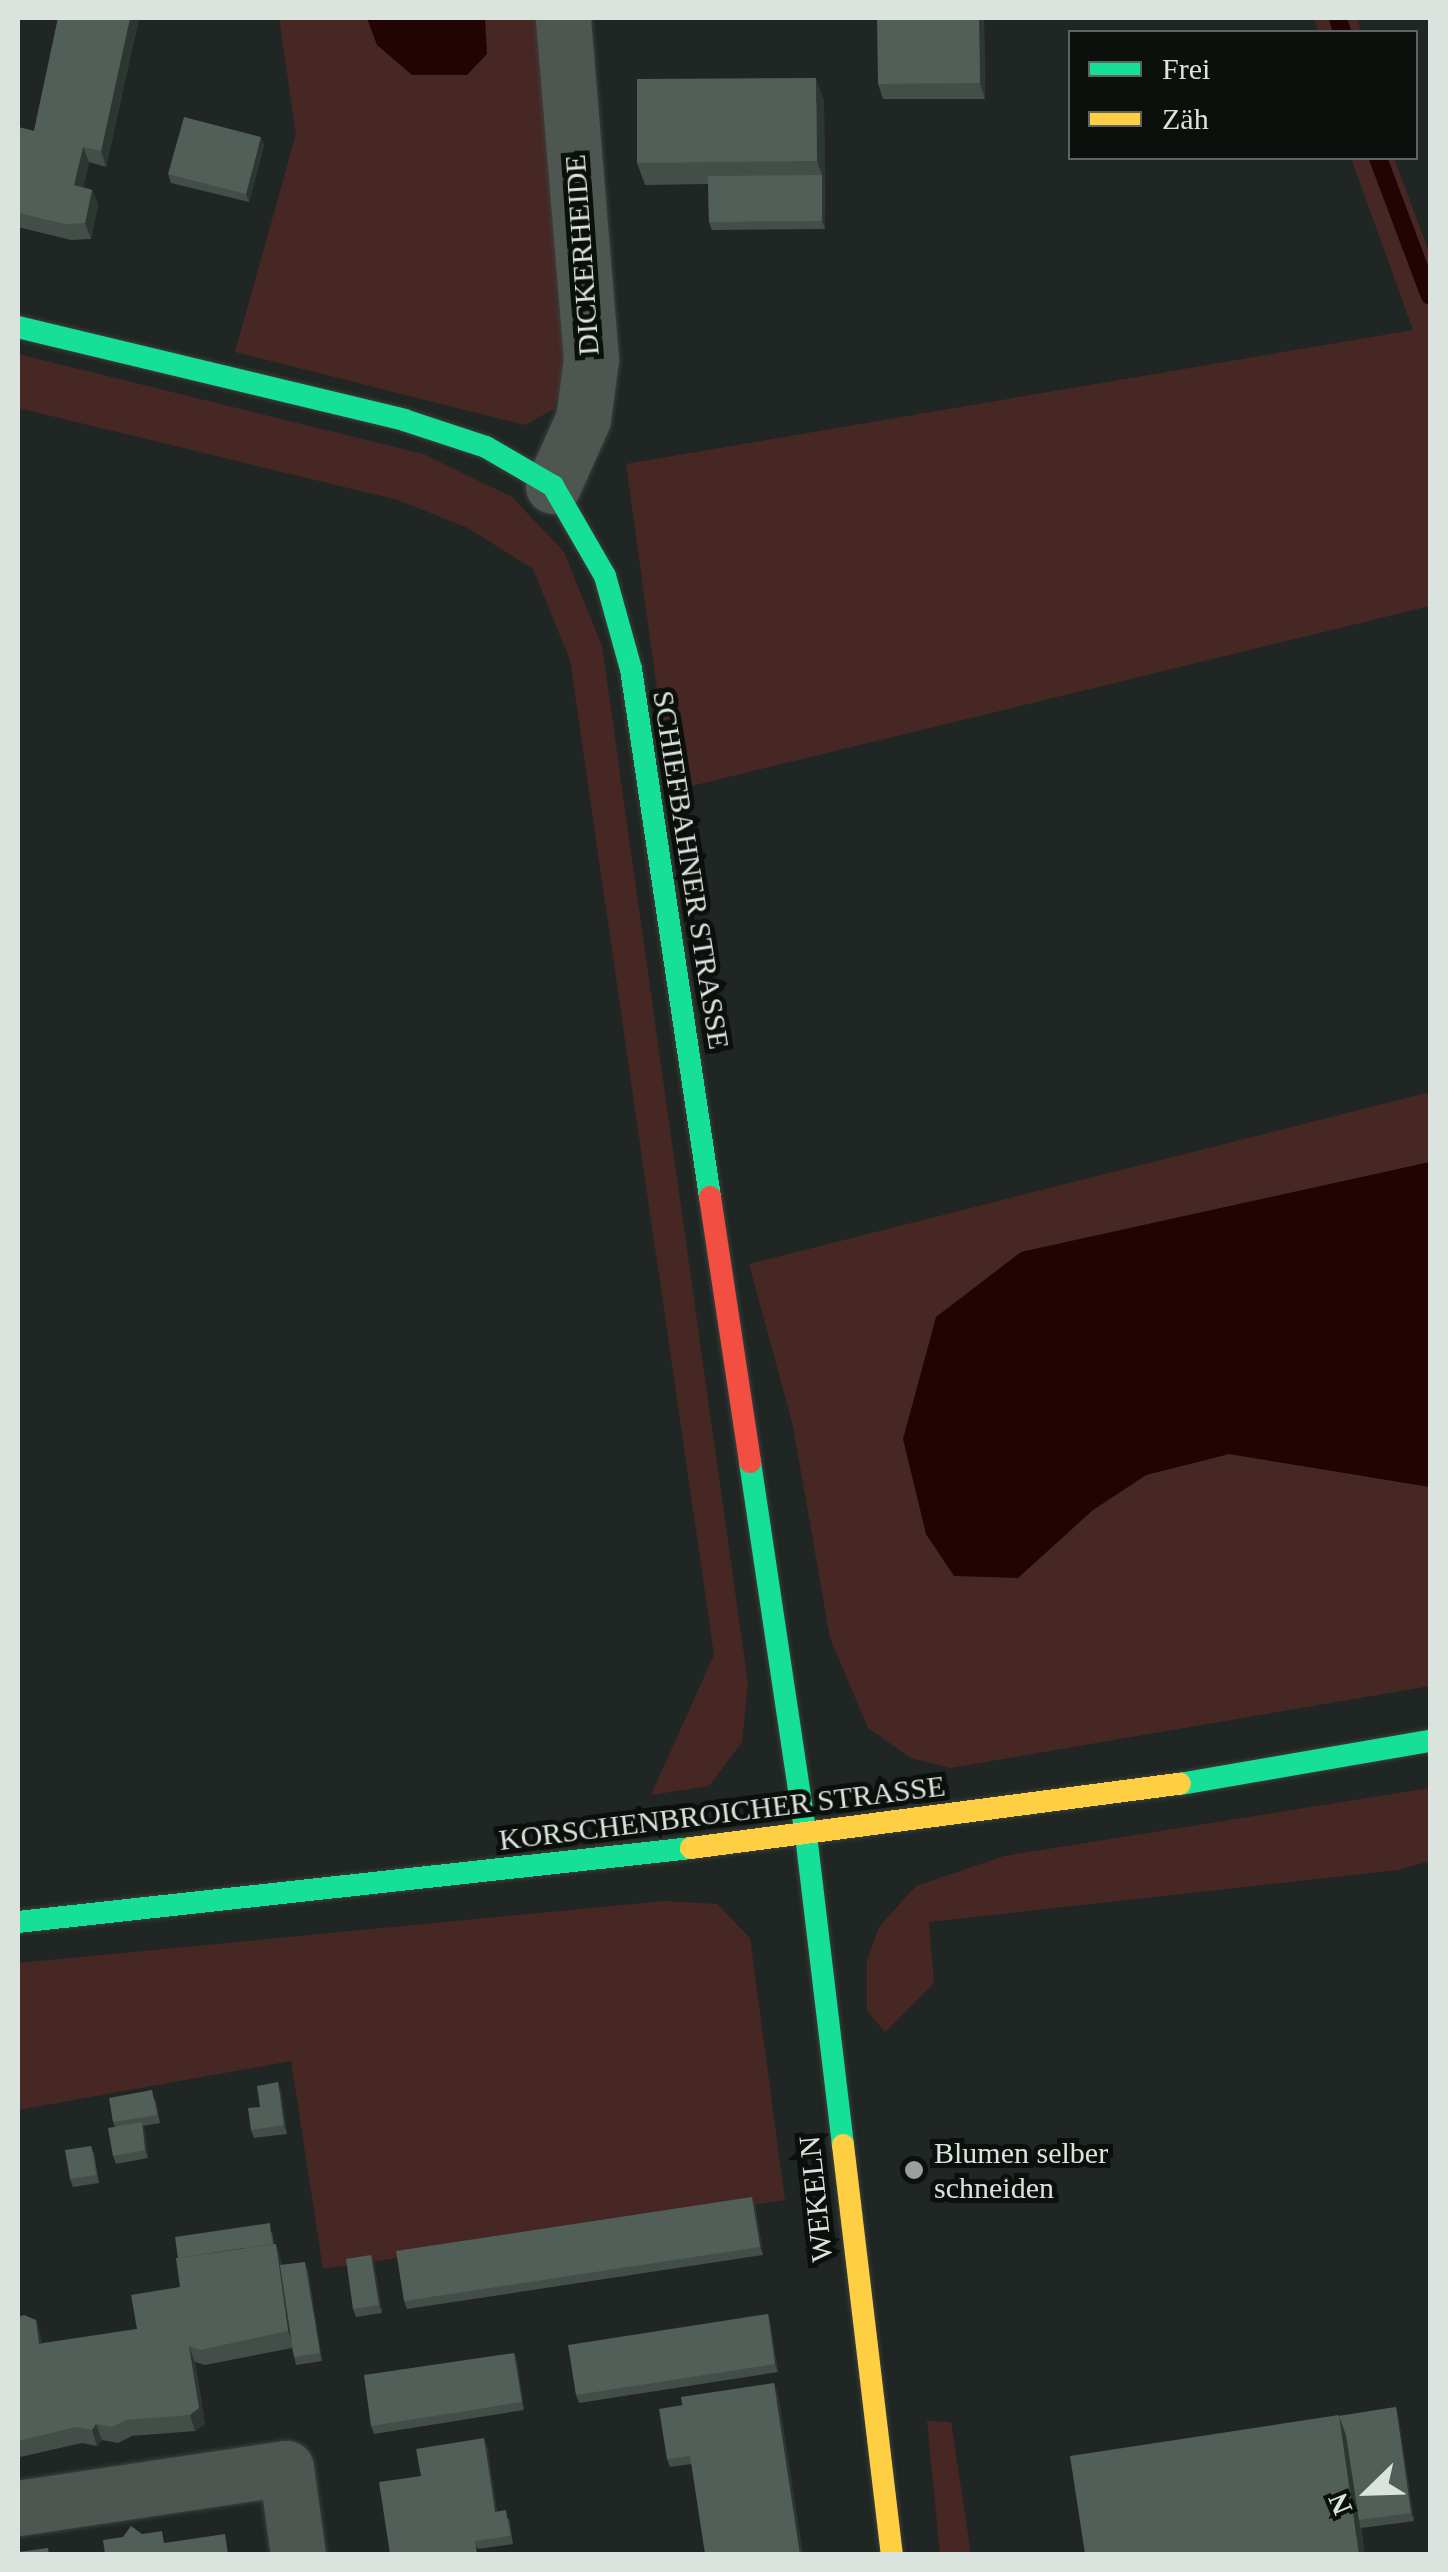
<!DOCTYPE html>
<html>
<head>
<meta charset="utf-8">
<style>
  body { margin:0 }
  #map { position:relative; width:1448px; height:2572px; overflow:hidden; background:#202623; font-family:"Times New Roman",serif }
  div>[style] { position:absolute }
  .green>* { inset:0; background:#472724 }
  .water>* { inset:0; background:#220404 }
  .stream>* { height:18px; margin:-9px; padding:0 9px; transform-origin:9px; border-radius:9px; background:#220404 }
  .roads { filter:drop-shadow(0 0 2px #3b403d) drop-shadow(0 0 2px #3b403d) }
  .street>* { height:55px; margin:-27.5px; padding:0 27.5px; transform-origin:27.5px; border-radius:27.5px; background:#4d5651 }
  .fast>* { height:22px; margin:-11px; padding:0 11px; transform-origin:11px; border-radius:11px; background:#16e098 }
  .slow>* { height:22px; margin:-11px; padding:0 11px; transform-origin:11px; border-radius:11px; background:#ffcf43 }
  .jam>* { height:22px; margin:-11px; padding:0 11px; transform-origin:11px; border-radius:11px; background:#f24e42 }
  .wall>* { inset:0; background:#424e47 }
  .shaded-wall>* { inset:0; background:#2d3732 }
  .building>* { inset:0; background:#525e58 }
  .dots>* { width:28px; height:28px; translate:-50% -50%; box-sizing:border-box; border:5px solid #0b100d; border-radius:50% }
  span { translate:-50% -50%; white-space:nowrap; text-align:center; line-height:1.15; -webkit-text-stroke:10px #0b100d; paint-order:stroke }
  .street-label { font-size:30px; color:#dbe3de }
  .poi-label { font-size:30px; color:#dbe3de }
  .left { translate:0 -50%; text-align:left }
  .frame { position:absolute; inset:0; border:20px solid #dbe3de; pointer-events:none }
  .legend { position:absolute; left:1068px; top:30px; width:350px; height:130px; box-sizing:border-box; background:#0b100d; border:2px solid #5e6461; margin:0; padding:12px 18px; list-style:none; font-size:30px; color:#dbe3de }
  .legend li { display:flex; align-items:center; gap:20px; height:50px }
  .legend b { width:50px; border:2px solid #5e6461 }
  .north { position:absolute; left:1318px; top:2442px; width:100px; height:100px; -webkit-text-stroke:8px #0b100d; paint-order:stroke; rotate:247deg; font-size:28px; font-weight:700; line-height:40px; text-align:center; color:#dbe3de }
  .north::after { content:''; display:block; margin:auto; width:35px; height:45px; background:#dbe3de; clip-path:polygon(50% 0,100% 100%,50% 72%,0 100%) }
</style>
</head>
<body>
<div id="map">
  <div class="green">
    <div style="clip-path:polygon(279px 18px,542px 18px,572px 350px,554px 409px,525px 425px,235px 352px,296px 134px)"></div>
    <div style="clip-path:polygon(1314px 18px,1357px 18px,1361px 32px,1318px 32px)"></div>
    <div style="clip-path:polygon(1351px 158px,1394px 158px,1430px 255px,1430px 606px,671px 791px,626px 464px,1413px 330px)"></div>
    <div style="clip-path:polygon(18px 354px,423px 454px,512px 497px,564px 552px,602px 646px,748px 1683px,742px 1742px,709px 1786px,651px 1795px,714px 1655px,570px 660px,533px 569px,468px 528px,398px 500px,18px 408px)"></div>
    <div style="clip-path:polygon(1430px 1092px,1430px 1162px,1021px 1252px,1093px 1510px,1146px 1475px,1229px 1454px,1430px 1487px,1430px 1686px,950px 1768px,911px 1758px,868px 1728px,830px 1638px,793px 1426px,749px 1264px)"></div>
    <div style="clip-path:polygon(1430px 1788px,1430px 1861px,1398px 1870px,929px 1922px,934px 1983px,885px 2032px,867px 2011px,867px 1960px,879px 1927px,916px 1886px,1004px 1856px)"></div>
    <div style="clip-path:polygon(664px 1901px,717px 1904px,750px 1938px,785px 2200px,323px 2269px,291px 2061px,18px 2110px,18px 1963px)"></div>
    <div style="clip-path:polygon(927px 2421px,951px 2422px,971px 2554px,940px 2554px)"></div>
  </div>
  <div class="water">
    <div style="clip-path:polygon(367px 18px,485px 18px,487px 54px,467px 75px,412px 75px,377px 45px)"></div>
    <div style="clip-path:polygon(1430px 1162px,1430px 1487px,1229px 1454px,1146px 1475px,1093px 1510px,1018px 1578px,954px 1576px,926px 1534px,903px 1439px,936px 1317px,1021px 1252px)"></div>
  </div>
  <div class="stream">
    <div style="left:1338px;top:18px;width:15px;rotate:74deg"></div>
    <div style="left:1378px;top:158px;width:147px;rotate:69.4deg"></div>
  </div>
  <div class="roads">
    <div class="street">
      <div style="left:553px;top:486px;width:73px;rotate:-65.9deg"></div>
      <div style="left:583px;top:419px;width:61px;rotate:-82.4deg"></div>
      <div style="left:591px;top:359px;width:342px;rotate:-94.7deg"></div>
      <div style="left:18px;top:2508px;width:271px;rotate:-8.5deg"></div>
      <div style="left:286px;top:2468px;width:87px;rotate:82.1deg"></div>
    </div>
    <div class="fast">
      <div style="left:18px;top:327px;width:397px;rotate:13.5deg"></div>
      <div style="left:404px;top:420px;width:86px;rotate:18.2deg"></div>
      <div style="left:486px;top:447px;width:78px;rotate:30.2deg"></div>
      <div style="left:553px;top:486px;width:104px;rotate:60deg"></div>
      <div style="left:605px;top:576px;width:97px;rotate:74.4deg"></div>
      <div style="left:631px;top:669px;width:534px;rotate:81.49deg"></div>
      <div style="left:750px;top:1462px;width:377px;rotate:81.5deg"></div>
      <div style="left:806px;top:1835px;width:312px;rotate:83.2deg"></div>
      <div style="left:1180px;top:1784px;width:254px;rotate:-9.8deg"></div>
      <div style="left:18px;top:1922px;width:677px;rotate:-6.27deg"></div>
    </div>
    <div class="slow">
      <div style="left:691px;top:1848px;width:493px;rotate:-7.5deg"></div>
      <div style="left:843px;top:2145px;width:412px;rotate:83.2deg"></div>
    </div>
    <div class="jam">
      <div style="left:710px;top:1197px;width:268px;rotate:81.4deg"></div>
    </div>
  </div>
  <div class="wall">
    <div style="clip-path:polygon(58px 18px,139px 18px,106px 167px,89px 162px,83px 187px,92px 190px,98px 205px,91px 239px,71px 240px,18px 227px,18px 127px,34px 131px)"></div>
    <div style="clip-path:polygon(984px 18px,985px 99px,883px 99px,878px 84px)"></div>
    <div style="clip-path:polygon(824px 100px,825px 229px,712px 230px,709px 222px,708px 184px,645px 185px,637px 163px)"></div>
    <div style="clip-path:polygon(264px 145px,249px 202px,171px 183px,168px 174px)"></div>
    <div style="clip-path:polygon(281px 2090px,287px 2134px,254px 2138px,251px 2130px,260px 2107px)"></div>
    <div style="clip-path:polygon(155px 2099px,160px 2123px,143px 2126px,148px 2158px,116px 2164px,113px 2156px,115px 2127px,113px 2122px)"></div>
    <div style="clip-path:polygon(91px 2146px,94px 2154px,99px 2183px,73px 2187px,70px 2179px)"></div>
    <div style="clip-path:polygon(755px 2205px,763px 2255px,407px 2309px,404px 2301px)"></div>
    <div style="clip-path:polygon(272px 2232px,274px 2244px,282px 2265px,308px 2270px,322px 2361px,296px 2365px,292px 2348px,205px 2365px,195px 2362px,205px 2424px,195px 2431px,132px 2436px,118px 2443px,102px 2440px,97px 2446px,82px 2443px,20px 2457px,18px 2456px,18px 2317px,36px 2320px,42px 2343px,137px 2329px,180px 2287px)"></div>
    <div style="clip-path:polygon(371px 2255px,374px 2263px,382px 2313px,356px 2317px,353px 2309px)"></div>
    <div style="clip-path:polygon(768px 2314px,770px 2322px,778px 2372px,579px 2403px,576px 2395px)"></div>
    <div style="clip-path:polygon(514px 2353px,517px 2361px,524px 2410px,374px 2434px,371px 2426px)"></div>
    <div style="clip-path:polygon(774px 2383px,779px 2399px,692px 2464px,670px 2467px,667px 2459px,683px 2405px)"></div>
    <div style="clip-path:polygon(1396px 2407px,1398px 2415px,1414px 2521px,1362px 2528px,1361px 2527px,1365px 2554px,1339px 2416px)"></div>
    <div style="clip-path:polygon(487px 2446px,497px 2512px,509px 2519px,513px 2544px,478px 2549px,421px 2476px)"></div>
  </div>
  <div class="shaded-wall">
    <div style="clip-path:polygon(130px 18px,139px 18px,106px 167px,101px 151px)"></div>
    <div style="clip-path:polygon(979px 18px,984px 18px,985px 99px,980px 83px)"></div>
    <div style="clip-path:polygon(816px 78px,824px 100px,825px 229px,822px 221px,822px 175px,817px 161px)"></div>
    <div style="clip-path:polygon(261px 137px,264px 145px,249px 202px,246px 194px)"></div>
    <div style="clip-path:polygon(83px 147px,89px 162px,80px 201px,74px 185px)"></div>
    <div style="clip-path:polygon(92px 190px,98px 205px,91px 239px,85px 223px)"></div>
    <div style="clip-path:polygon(278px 2082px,281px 2090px,287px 2134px,284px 2125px)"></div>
    <div style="clip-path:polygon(142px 2122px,145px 2130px,148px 2158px,145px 2150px)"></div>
    <div style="clip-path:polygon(752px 2197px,755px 2205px,763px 2255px,760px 2247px)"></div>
    <div style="clip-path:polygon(276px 2244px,281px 2259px,294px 2347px,288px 2331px)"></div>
    <div style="clip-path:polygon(371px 2255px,374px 2263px,382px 2313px,379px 2305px)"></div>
    <div style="clip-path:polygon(305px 2262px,308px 2270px,322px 2361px,320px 2353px)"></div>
    <div style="clip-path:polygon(768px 2314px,770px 2322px,778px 2372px,775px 2364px)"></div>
    <div style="clip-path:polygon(36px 2320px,41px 2336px,44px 2359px,39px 2344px)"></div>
    <div style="clip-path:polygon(189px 2346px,195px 2362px,205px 2424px,195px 2431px,190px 2415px)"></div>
    <div style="clip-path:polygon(514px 2353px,517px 2361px,524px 2410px,522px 2402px)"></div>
    <div style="clip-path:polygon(774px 2383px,779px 2399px,803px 2554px,800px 2554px)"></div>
    <div style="clip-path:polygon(1396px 2407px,1398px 2415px,1414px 2521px,1411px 2513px)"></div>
    <div style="clip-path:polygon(1339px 2415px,1349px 2443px,1359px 2520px,1365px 2554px,1359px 2554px)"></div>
    <div style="clip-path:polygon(96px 2424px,102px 2440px,97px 2446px,92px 2430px)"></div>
    <div style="clip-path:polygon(484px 2438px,487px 2446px,498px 2520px,495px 2512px)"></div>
  </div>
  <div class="building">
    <div style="clip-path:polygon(58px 18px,130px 18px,101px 151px,83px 147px,74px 185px,92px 190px,85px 223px,65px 224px,18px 213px,18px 127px,34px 131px)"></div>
    <div style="clip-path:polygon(877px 18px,979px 18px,980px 83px,878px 84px)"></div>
    <div style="clip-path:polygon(816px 78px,817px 161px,637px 163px,637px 79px)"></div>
    <div style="clip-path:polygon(184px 117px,261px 137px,246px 194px,168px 174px)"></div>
    <div style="clip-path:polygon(822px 175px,822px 221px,709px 222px,708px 176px)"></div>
    <div style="clip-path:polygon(278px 2082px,284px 2125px,251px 2130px,248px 2108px,260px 2107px,257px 2086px)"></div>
    <div style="clip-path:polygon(152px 2090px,157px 2115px,113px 2122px,109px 2098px)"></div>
    <div style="clip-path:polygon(142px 2122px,145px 2150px,113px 2156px,108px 2128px)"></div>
    <div style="clip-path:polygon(91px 2146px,96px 2175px,70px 2179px,65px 2150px)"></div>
    <div style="clip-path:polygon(752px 2197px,760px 2247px,404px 2301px,396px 2251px)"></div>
    <div style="clip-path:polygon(270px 2223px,272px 2244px,178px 2258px,175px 2237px)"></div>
    <div style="clip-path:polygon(276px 2244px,288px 2331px,200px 2350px,189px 2346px,199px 2408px,190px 2415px,126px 2420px,112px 2427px,96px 2424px,92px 2430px,76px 2427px,18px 2441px,18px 2317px,24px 2315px,36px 2320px,39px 2344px,137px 2329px,131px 2295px,180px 2287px,176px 2258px)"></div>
    <div style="clip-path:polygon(371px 2255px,379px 2305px,353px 2309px,346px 2259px)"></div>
    <div style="clip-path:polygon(305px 2262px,320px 2353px,294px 2357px,280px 2265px)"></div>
    <div style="clip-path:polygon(768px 2314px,775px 2364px,576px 2395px,568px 2345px)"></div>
    <div style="clip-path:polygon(514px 2353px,522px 2402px,371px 2426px,364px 2375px)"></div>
    <div style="clip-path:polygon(774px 2383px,800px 2554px,705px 2554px,681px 2397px)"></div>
    <div style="clip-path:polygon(683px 2405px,690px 2456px,667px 2459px,659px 2409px)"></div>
    <div style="clip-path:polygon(1396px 2407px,1411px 2513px,1359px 2520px,1346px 2435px,1339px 2416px)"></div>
    <div style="clip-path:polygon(1339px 2415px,1359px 2554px,1085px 2554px,1070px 2456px)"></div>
    <div style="clip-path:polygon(484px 2438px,495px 2512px,506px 2510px,510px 2536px,475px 2541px,477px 2554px,390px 2554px,379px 2482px,421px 2476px,416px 2449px)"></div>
    <div style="clip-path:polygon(131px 2526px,142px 2534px,162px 2531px,164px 2543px,225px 2534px,228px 2554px,105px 2554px,103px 2540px,123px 2537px)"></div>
    <div style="clip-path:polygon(48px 2548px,49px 2554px,18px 2554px,18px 2552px)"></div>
  </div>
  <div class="dots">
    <div style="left:914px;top:2170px;background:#9aa19d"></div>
  </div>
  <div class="street-label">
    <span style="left:582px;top:255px;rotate:-94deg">DICKERHEIDE</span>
    <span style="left:691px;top:870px;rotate:81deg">SCHIEFBAHNER STRASSE</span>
    <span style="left:722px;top:1813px;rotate:-7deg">KORSCHENBROICHER STRASSE</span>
    <span style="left:816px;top:2199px;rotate:-96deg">WEKELN</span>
  </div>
  <div class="poi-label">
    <span class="left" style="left:934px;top:2170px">Blumen selber<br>schneiden</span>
  </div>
  <div class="frame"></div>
  <ul class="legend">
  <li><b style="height:12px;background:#16e098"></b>Frei</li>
  <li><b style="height:12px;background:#ffcf43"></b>Zäh</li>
  </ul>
  <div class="north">N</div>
</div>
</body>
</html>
